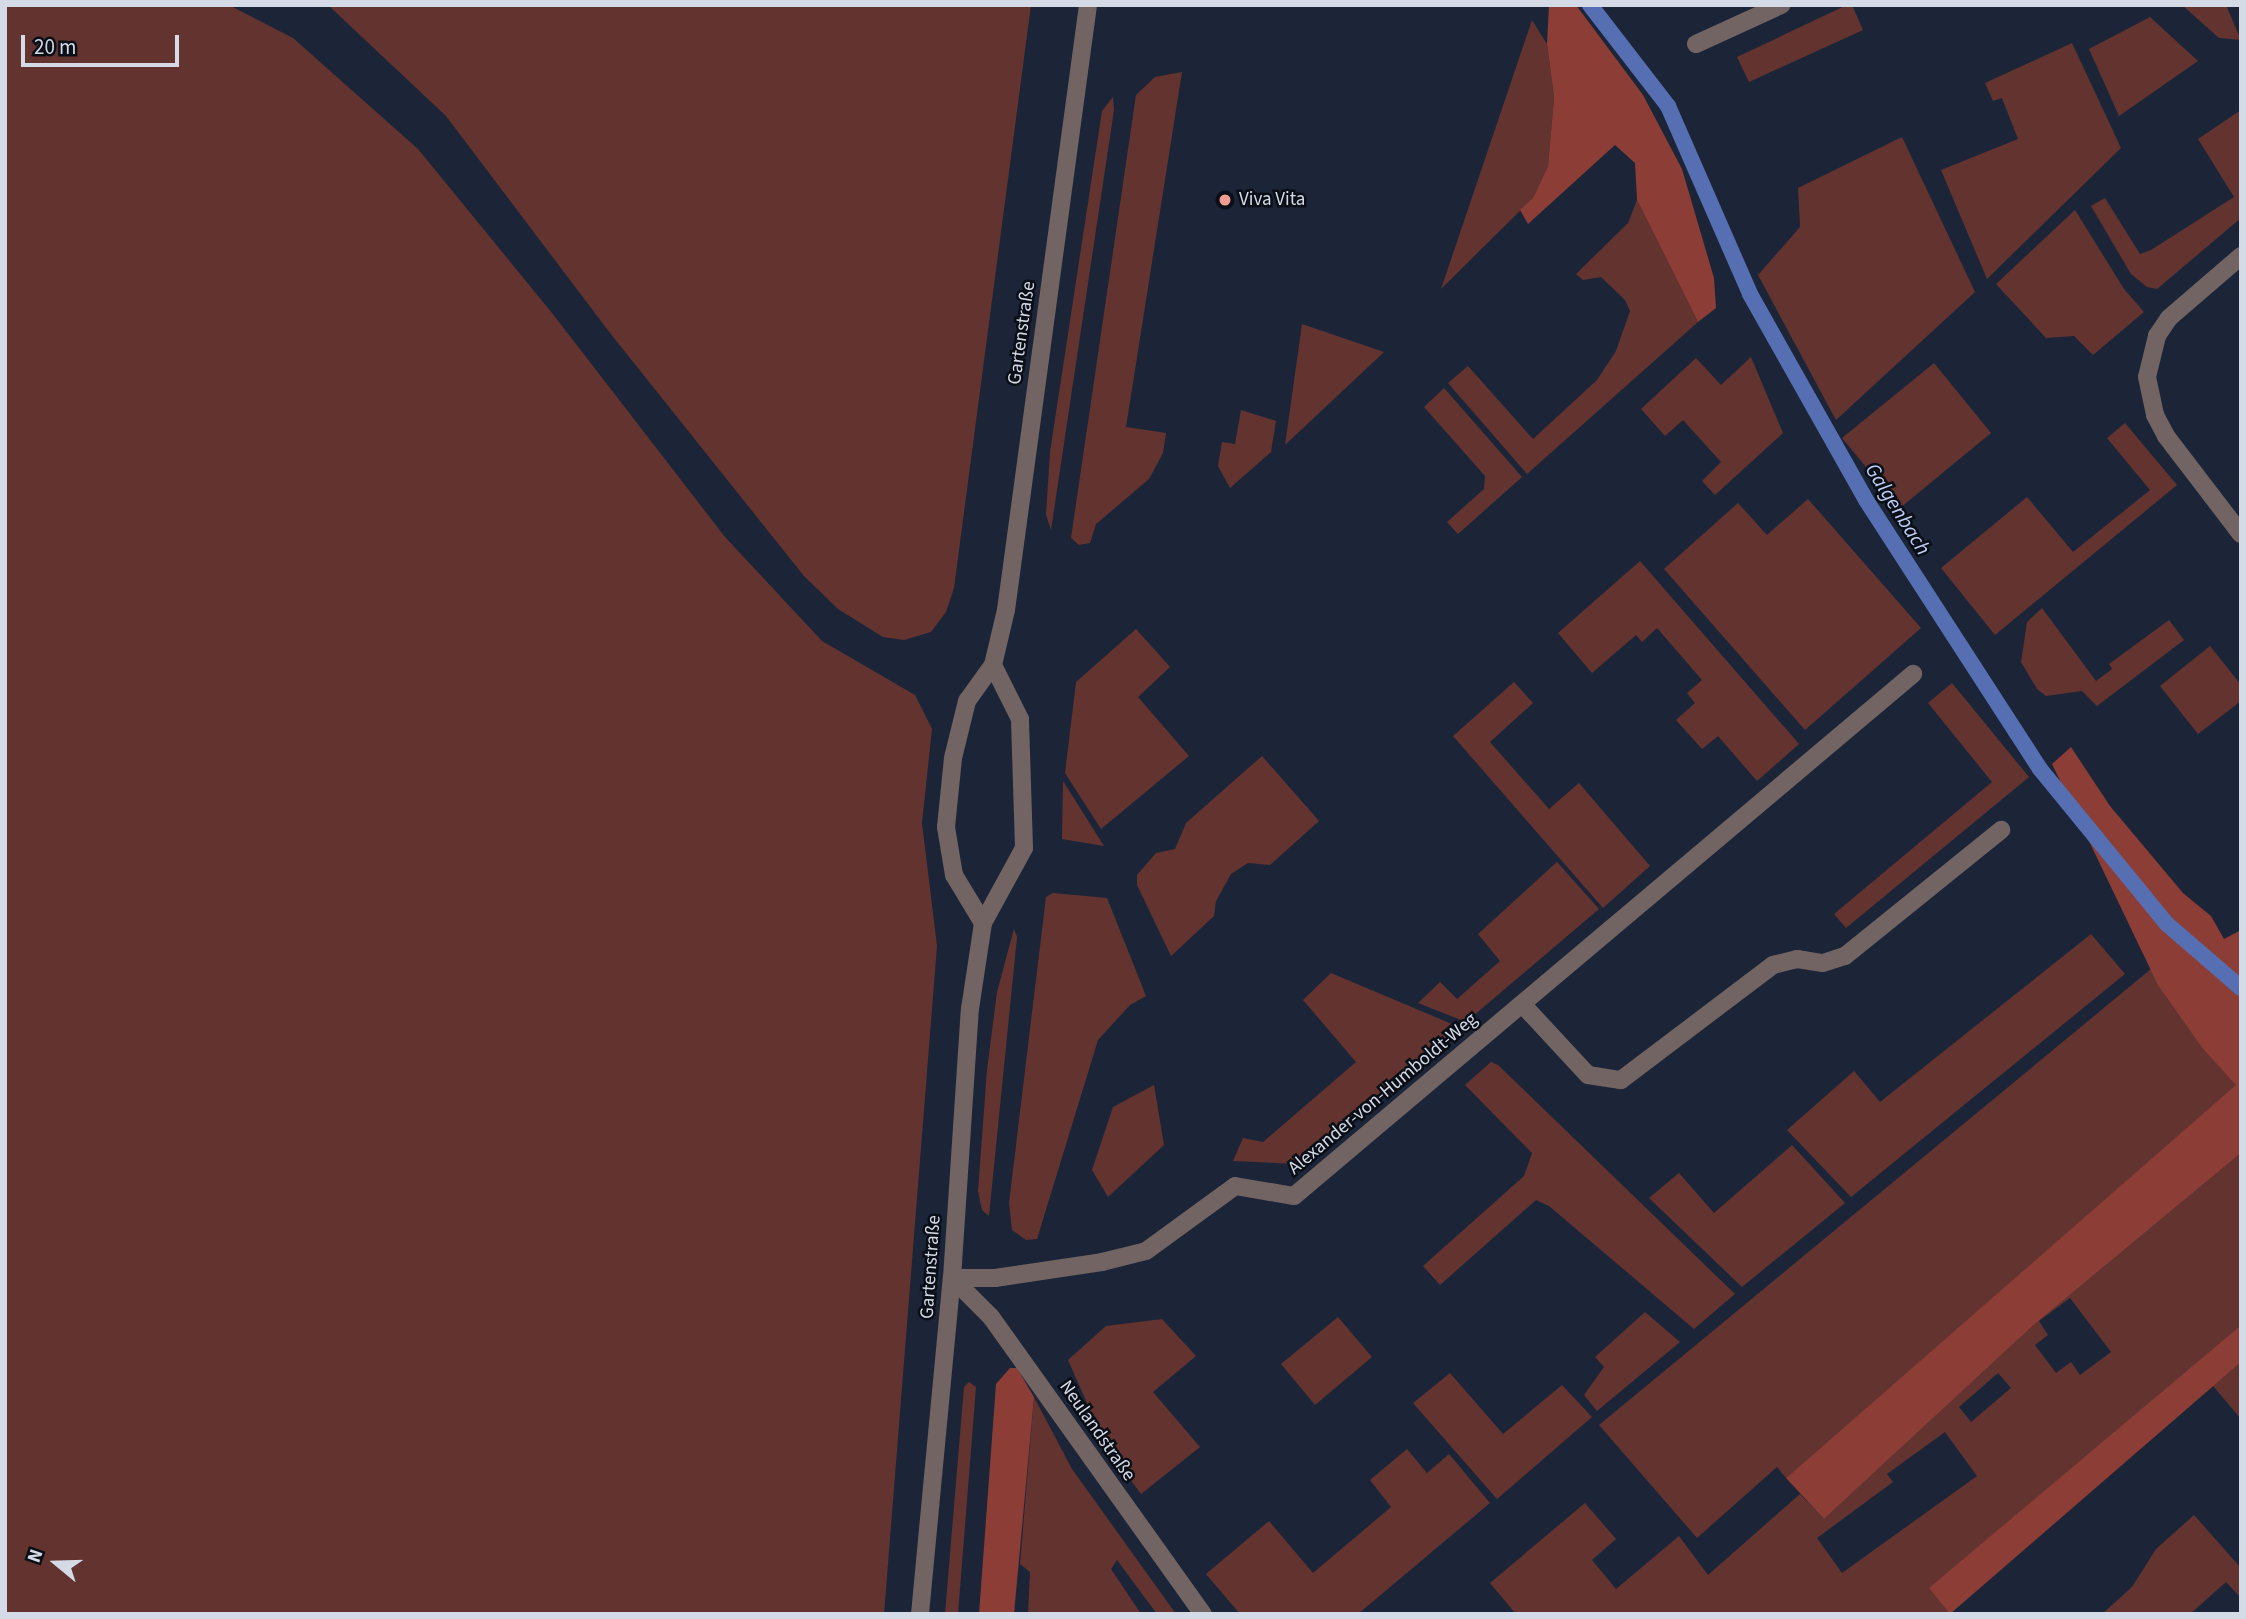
<!DOCTYPE html>
<html>
<head>
<meta charset="utf-8">
<style>
  body { margin:0 }
  #map { position:relative; width:2246px; height:1619px; overflow:hidden; background:#1c2438; font-family:"Source Sans 3",sans-serif }
  div>[style] { position:absolute }
  .green>* { inset:0; background:#63342f }
  .forest>* { inset:0; background:#8c3d36 }
  .stream>* { height:16px; margin:-8px; padding:0 8px; transform-origin:8px; border-radius:8px; background:#566fb3 }
  .minor>* { height:18px; margin:-9px; padding:0 9px; transform-origin:9px; border-radius:9px; background:#716462 }
  .dots>* { width:19px; height:19px; translate:-50% -50%; box-sizing:border-box; border:4px solid #0a0e16; border-radius:50% }
  span { translate:-50% -50%; white-space:nowrap; text-align:center; line-height:1.15; -webkit-text-stroke:5px #0a0e16; paint-order:stroke }
  .poi-label { font-size:19px; color:#d5dae7 }
  .left { translate:0 -50%; text-align:left }
  .street-label { font-size:19px; color:#d5dae7 }
  .water-label { font-size:21px; color:#becef4; font-style:italic }
  .frame { position:absolute; inset:0; border:7px solid #d5dae7; pointer-events:none }
  .north { position:absolute; left:21px; top:1528px; width:70px; height:70px; -webkit-text-stroke:5px #0a0e16; paint-order:stroke; rotate:289deg; font-size:19px; font-weight:700; line-height:28px; text-align:center; color:#d5dae7 }
  .north::after { content:''; display:block; margin:auto; width:24px; height:32px; background:#d5dae7; clip-path:polygon(50% 0,100% 100%,50% 72%,0 100%) }
  .scale { position:absolute; left:21px; top:35px; width:158px; height:32px; box-sizing:border-box; border:4px solid #d5dae7; border-top:0; padding-left:9px; font-size:21px; line-height:24px; white-space:nowrap; color:#d5dae7; -webkit-text-stroke:5px #0a0e16; paint-order:stroke }
</style>
</head>
<body>
<div id="map">
  <div class="green">
    <div style="clip-path:polygon(5px 5px,229px 5px,293px 38px,418px 149px,552px 313px,725px 537px,822px 641px,915px 695px,932px 729px,922px 823px,937px 946px,884px 1614px,5px 1614px)"></div>
    <div style="clip-path:polygon(328px 5px,1031px 5px,954px 588px,946px 612px,931px 632px,904px 640px,883px 637px,838px 609px,804px 576px,610px 333px,446px 116px)"></div>
    <div style="clip-path:polygon(1847px 5px,1852px 5px,1863px 30px,1749px 82px,1737px 57px)"></div>
    <div style="clip-path:polygon(2182px 5px,2226px 5px,2241px 40px,2219px 38px)"></div>
    <div style="clip-path:polygon(2150px 17px,2198px 61px,2119px 116px,2089px 49px)"></div>
    <div style="clip-path:polygon(1532px 20px,1547px 44px,1554px 97px,1548px 166px,1533px 198px,1441px 289px)"></div>
    <div style="clip-path:polygon(2072px 43px,2121px 148px,1987px 279px,1941px 170px,2018px 139px,2002px 98px,1993px 101px,1985px 83px)"></div>
    <div style="clip-path:polygon(1182px 72px,1126px 427px,1166px 433px,1163px 453px,1149px 479px,1096px 524px,1090px 543px,1079px 545px,1071px 538px,1136px 95px,1155px 77px)"></div>
    <div style="clip-path:polygon(1113px 97px,1114px 110px,1051px 530px,1046px 515px,1050px 452px,1102px 111px)"></div>
    <div style="clip-path:polygon(2241px 110px,2241px 218px,2157px 289px,2147px 287px,2131px 274px,2091px 206px,2105px 198px,2140px 254px,2151px 250px,2234px 197px,2198px 139px)"></div>
    <div style="clip-path:polygon(1902px 137px,1975px 292px,1836px 420px,1758px 275px,1800px 227px,1798px 188px)"></div>
    <div style="clip-path:polygon(1637px 200px,1698px 322px,1527px 474px,1448px 383px,1468px 366px,1533px 439px,1597px 380px,1616px 351px,1630px 311px,1625px 300px,1601px 277px,1583px 280px,1576px 274px,1628px 223px)"></div>
    <div style="clip-path:polygon(2075px 210px,2124px 289px,2144px 312px,2093px 355px,2074px 336px,2046px 338px,1996px 284px)"></div>
    <div style="clip-path:polygon(1302px 324px,1384px 352px,1285px 445px)"></div>
    <div style="clip-path:polygon(1751px 357px,1783px 433px,1715px 495px,1702px 481px,1721px 462px,1683px 420px,1665px 436px,1641px 409px,1696px 358px,1721px 385px)"></div>
    <div style="clip-path:polygon(1934px 363px,1991px 433px,1900px 508px,1842px 438px)"></div>
    <div style="clip-path:polygon(1444px 388px,1522px 477px,1458px 534px,1447px 522px,1484px 489px,1485px 476px,1424px 407px)"></div>
    <div style="clip-path:polygon(1241px 410px,1276px 421px,1271px 452px,1230px 488px,1218px 466px,1222px 442px,1235px 444px)"></div>
    <div style="clip-path:polygon(2125px 423px,2177px 485px,1995px 635px,1941px 568px,2027px 497px,2073px 552px,2150px 490px,2107px 438px)"></div>
    <div style="clip-path:polygon(1808px 499px,1921px 628px,1805px 730px,1664px 569px,1738px 503px,1767px 535px)"></div>
    <div style="clip-path:polygon(1640px 561px,1799px 744px,1757px 781px,1718px 736px,1702px 749px,1676px 720px,1695px 703px,1687px 693px,1702px 680px,1657px 628px,1642px 642px,1636px 635px,1592px 673px,1558px 633px)"></div>
    <div style="clip-path:polygon(2042px 608px,2096px 681px,2112px 669px,2109px 664px,2169px 620px,2184px 640px,2097px 706px,2082px 691px,2046px 696px,2037px 689px,2021px 662px,2027px 622px)"></div>
    <div style="clip-path:polygon(1136px 629px,1170px 667px,1138px 697px,1189px 756px,1101px 829px,1065px 773px,1076px 682px)"></div>
    <div style="clip-path:polygon(2210px 646px,2241px 685px,2241px 701px,2198px 734px,2160px 686px)"></div>
    <div style="clip-path:polygon(1514px 682px,1533px 703px,1490px 742px,1549px 809px,1579px 783px,1650px 866px,1603px 908px,1453px 736px)"></div>
    <div style="clip-path:polygon(1952px 683px,2029px 777px,1846px 928px,1834px 914px,1992px 782px,1928px 703px)"></div>
    <div style="clip-path:polygon(1262px 756px,1319px 821px,1270px 865px,1248px 863px,1231px 874px,1216px 901px,1214px 916px,1171px 956px,1137px 885px,1137px 875px,1156px 853px,1175px 849px,1186px 823px)"></div>
    <div style="clip-path:polygon(1063px 781px,1104px 846px,1062px 839px)"></div>
    <div style="clip-path:polygon(1557px 862px,1599px 909px,1466px 1022px,1418px 1003px,1440px 982px,1457px 999px,1500px 961px,1478px 934px)"></div>
    <div style="clip-path:polygon(1053px 893px,1107px 898px,1146px 996px,1130px 1005px,1098px 1040px,1037px 1239px,1026px 1240px,1012px 1230px,1009px 1203px,1046px 897px)"></div>
    <div style="clip-path:polygon(1014px 929px,1017px 937px,989px 1216px,982px 1210px,978px 1191px,987px 1070px,997px 992px)"></div>
    <div style="clip-path:polygon(2091px 934px,2125px 974px,1851px 1197px,1787px 1130px,1854px 1071px,1880px 1102px)"></div>
    <div style="clip-path:polygon(2151px 969px,2203px 1049px,2237px 1085px,1786px 1478px,1777px 1467px,1697px 1538px,1599px 1425px)"></div>
    <div style="clip-path:polygon(1331px 973px,1459px 1027px,1297px 1164px,1233px 1161px,1243px 1138px,1263px 1142px,1356px 1062px,1303px 1000px)"></div>
    <div style="clip-path:polygon(1491px 1062px,1498px 1065px,1735px 1294px,1694px 1329px,1549px 1206px,1536px 1200px,1440px 1285px,1423px 1266px,1524px 1176px,1532px 1153px,1465px 1085px)"></div>
    <div style="clip-path:polygon(1154px 1085px,1164px 1145px,1108px 1197px,1092px 1170px,1113px 1107px)"></div>
    <div style="clip-path:polygon(1792px 1145px,1845px 1203px,1742px 1287px,1649px 1198px,1679px 1173px,1714px 1213px)"></div>
    <div style="clip-path:polygon(evenodd,2241px 1153px,2241px 1325px,1930px 1588px,1950px 1614px,1516px 1614px,1490px 1583px,1585px 1503px,1616px 1539px,1592px 1560px,1616px 1589px,1679px 1536px,1708px 1575px,1800px 1494px,1824px 1519px,2036px 1323px,2241px 1153px,2070px 1298px,2111px 1352px,2080px 1375px,2071px 1362px,2056px 1373px,2035px 1345px,2048px 1335px,2039px 1321px,2070px 1298px,2241px 1153px,1998px 1373px,2011px 1388px,1971px 1422px,1959px 1407px,1998px 1373px,2241px 1153px,1945px 1432px,1977px 1476px,1842px 1573px,1817px 1538px,1893px 1482px,1887px 1474px,1945px 1432px)"></div>
    <div style="clip-path:polygon(1645px 1312px,1680px 1342px,1597px 1411px,1584px 1395px,1604px 1367px,1595px 1357px)"></div>
    <div style="clip-path:polygon(1338px 1317px,1372px 1357px,1315px 1405px,1281px 1364px)"></div>
    <div style="clip-path:polygon(1162px 1319px,1196px 1356px,1153px 1392px,1200px 1447px,1141px 1494px,1107px 1448px,1068px 1360px,1106px 1326px)"></div>
    <div style="clip-path:polygon(2241px 1362px,2241px 1419px,2213px 1386px)"></div>
    <div style="clip-path:polygon(1450px 1373px,1503px 1434px,1562px 1385px,1592px 1417px,1497px 1499px,1413px 1403px)"></div>
    <div style="clip-path:polygon(969px 1382px,976px 1387px,958px 1614px,945px 1614px,964px 1387px)"></div>
    <div style="clip-path:polygon(1034px 1397px,1072px 1469px,1176px 1614px,1157px 1614px,1117px 1560px,1111px 1569px,1141px 1614px,1028px 1614px,1030px 1572px,1020px 1564px)"></div>
    <div style="clip-path:polygon(1407px 1449px,1427px 1473px,1449px 1454px,1490px 1503px,1358px 1614px,1240px 1614px,1206px 1574px,1269px 1521px,1313px 1573px,1391px 1507px,1370px 1480px)"></div>
    <div style="clip-path:polygon(2194px 1515px,2241px 1568px,2241px 1598px,2226px 1582px,2190px 1614px,2102px 1614px,2132px 1587px,2156px 1549px)"></div>
  </div>
  <div class="forest">
    <div style="clip-path:polygon(1549px 5px,1576px 5px,1643px 95px,1682px 169px,1714px 278px,1716px 308px,1698px 322px,1637px 200px,1635px 163px,1615px 145px,1528px 224px,1520px 210px,1533px 198px,1548px 166px,1554px 97px,1547px 44px)"></div>
    <div style="clip-path:polygon(2071px 747px,2110px 806px,2183px 893px,2211px 916px,2224px 939px,2241px 930px,2241px 1153px,2036px 1323px,1824px 1519px,1786px 1478px,2236px 1085px,2203px 1049px,2158px 985px,2052px 764px)"></div>
    <div style="clip-path:polygon(2241px 1325px,2241px 1362px,1950px 1614px,1929px 1588px)"></div>
    <div style="clip-path:polygon(1010px 1368px,1017px 1368px,1034px 1397px,1014px 1614px,979px 1614px,996px 1384px)"></div>
  </div>
  <div class="stream">
    <div style="left:1590px;top:5px;width:128px;rotate:52.3deg"></div>
    <div style="left:1668px;top:106px;width:205px;rotate:66.4deg"></div>
    <div style="left:1750px;top:294px;width:236px;rotate:60.6deg"></div>
    <div style="left:1866px;top:500px;width:320px;rotate:57.1deg"></div>
    <div style="left:2040px;top:769px;width:200px;rotate:50.7deg"></div>
    <div style="left:2167px;top:924px;width:98px;rotate:40.9deg"></div>
  </div>
  <div class="minor">
    <div style="left:1696px;top:44px;width:94px;rotate:-24.6deg"></div>
    <div style="left:2241px;top:256px;width:95px;rotate:139.3deg"></div>
    <div style="left:2169px;top:318px;width:22px;rotate:124deg"></div>
    <div style="left:2157px;top:336px;width:42px;rotate:103.7deg"></div>
    <div style="left:2147px;top:377px;width:39px;rotate:78deg"></div>
    <div style="left:2155px;top:415px;width:24px;rotate:62deg"></div>
    <div style="left:2166px;top:436px;width:123px;rotate:52.6deg"></div>
    <div style="left:983px;top:923px;width:56px;rotate:-121.1deg"></div>
    <div style="left:954px;top:875px;width:49px;rotate:-99.5deg"></div>
    <div style="left:946px;top:827px;width:69px;rotate:-84.2deg"></div>
    <div style="left:953px;top:758px;width:59px;rotate:-76.2deg"></div>
    <div style="left:967px;top:701px;width:44px;rotate:-54.2deg"></div>
    <div style="left:993px;top:665px;width:57px;rotate:-76.7deg"></div>
    <div style="left:1006px;top:610px;width:611px;rotate:-82.28deg"></div>
    <div style="left:1522px;top:1004px;width:97px;rotate:47.1deg"></div>
    <div style="left:1588px;top:1075px;width:33px;rotate:9deg"></div>
    <div style="left:1621px;top:1080px;width:191px;rotate:-37.1deg"></div>
    <div style="left:1773px;top:965px;width:25px;rotate:-14deg"></div>
    <div style="left:1797px;top:959px;width:26px;rotate:9deg"></div>
    <div style="left:1823px;top:963px;width:23px;rotate:-18deg"></div>
    <div style="left:1845px;top:956px;width:201px;rotate:-38.9deg"></div>
    <div style="left:952px;top:1278px;width:43px"></div>
    <div style="left:995px;top:1278px;width:108px;rotate:-8.5deg"></div>
    <div style="left:1102px;top:1262px;width:45px;rotate:-14deg"></div>
    <div style="left:1146px;top:1251px;width:110px;rotate:-36.1deg"></div>
    <div style="left:1235px;top:1186px;width:60px;rotate:9.6deg"></div>
    <div style="left:1294px;top:1196px;width:810px;rotate:-40.14deg"></div>
    <div style="left:952px;top:1278px;width:55px;rotate:45deg"></div>
    <div style="left:991px;top:1317px;width:365px;rotate:54.5deg"></div>
    <div style="left:920px;top:1614px;width:338px;rotate:-84.6deg"></div>
    <div style="left:952px;top:1278px;width:270px;rotate:-86.2deg"></div>
    <div style="left:970px;top:1009px;width:87px;rotate:-81.4deg"></div>
    <div style="left:983px;top:923px;width:85px;rotate:-61.3deg"></div>
    <div style="left:1024px;top:848px;width:129px;rotate:-91.8deg"></div>
    <div style="left:1020px;top:719px;width:60px;rotate:-116.6deg"></div>
  </div>
  <div class="dots">
    <div style="left:1225px;top:200px;background:#f59c92"></div>
  </div>
  <div class="poi-label">
    <span class="left" style="left:1239px;top:200px">Viva Vita</span>
  </div>
  <div class="street-label">
    <span style="left:1022px;top:333px;rotate:-82deg">Gartenstraße</span>
    <span style="left:1383px;top:1094px;rotate:-40deg">Alexander-von-Humboldt-Weg</span>
    <span style="left:931px;top:1267px;rotate:-86deg">Gartenstraße</span>
    <span style="left:1097px;top:1431px;rotate:55deg">Neulandstraße</span>
  </div>
  <div class="water-label">
    <span style="left:1898px;top:509px;rotate:58deg">Galgenbach</span>
  </div>
  <div class="frame"></div>
  <div class="north">N</div>
  <div class="scale">20 m</div>
</div>
</body>
</html>
